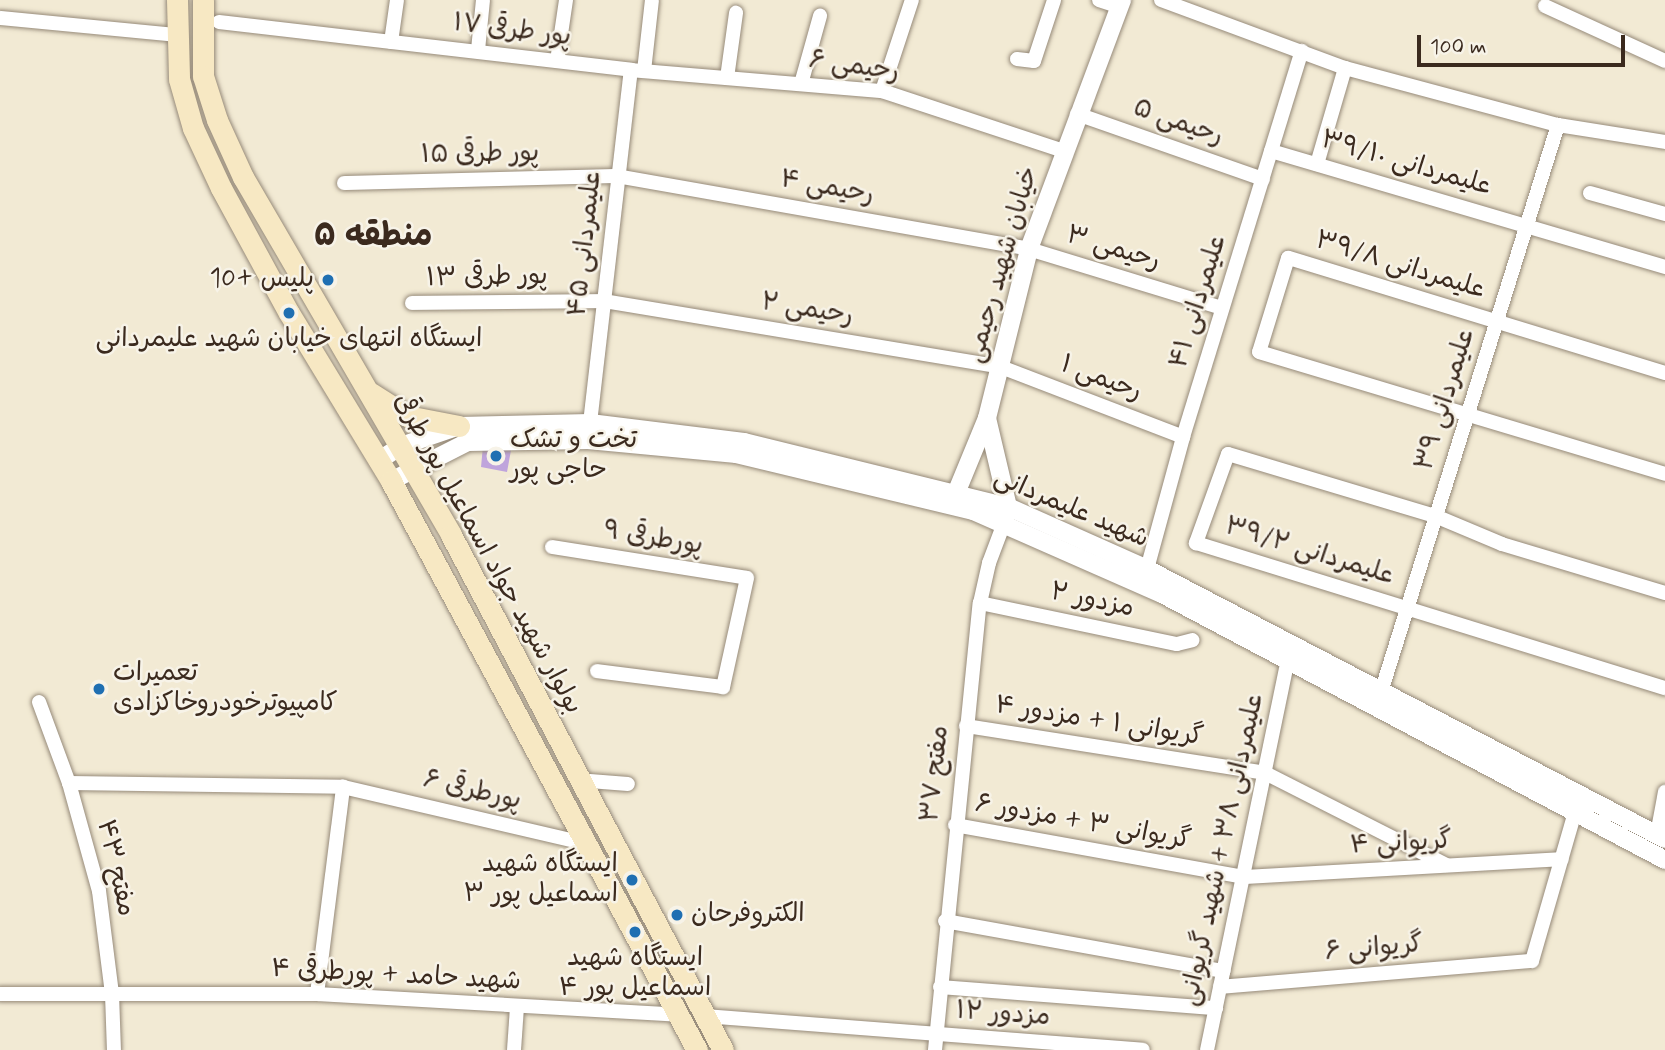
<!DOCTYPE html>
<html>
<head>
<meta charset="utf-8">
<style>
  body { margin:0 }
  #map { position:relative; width:1665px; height:1050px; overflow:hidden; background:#f2ead4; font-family:Mynerve,"Playpen Sans Arabic",sans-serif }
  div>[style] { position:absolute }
  .building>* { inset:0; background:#bfa4dc }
  .roads { filter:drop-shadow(0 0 2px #968a79) drop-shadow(0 0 2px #968a79) }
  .minor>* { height:14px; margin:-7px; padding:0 7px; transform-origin:7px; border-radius:7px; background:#fff }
  .tertiary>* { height:18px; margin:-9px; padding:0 9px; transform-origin:9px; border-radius:9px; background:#fff }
  .secondary>* { height:21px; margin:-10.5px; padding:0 10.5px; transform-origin:10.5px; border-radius:10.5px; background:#f7e8c3 }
  .dots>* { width:19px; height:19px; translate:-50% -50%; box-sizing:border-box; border:4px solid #f7f3e8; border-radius:50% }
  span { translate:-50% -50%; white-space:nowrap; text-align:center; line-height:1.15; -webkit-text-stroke:5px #f7f3e8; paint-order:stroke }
  .street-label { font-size:26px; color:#3b2a1e }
  .poi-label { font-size:26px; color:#3b2a1e }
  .right { translate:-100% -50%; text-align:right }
  .left { translate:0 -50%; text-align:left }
  .district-label { font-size:33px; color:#3b2a1e; font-weight:700 }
  .scale { position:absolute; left:1417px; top:35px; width:208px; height:32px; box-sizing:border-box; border:4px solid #3b2a1e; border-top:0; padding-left:9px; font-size:21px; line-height:24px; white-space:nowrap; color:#3b2a1e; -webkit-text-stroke:5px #f7f3e8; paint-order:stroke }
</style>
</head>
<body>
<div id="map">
  <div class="building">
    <div style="clip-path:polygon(512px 445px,507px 472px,481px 467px,483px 446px)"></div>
  </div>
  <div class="roads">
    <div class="minor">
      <div style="left:1099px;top:0;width:22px;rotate:18deg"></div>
      <div style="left:1161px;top:0;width:196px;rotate:20.3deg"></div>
      <div style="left:1345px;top:68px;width:220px;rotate:15deg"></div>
      <div style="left:1558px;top:125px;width:108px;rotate:9deg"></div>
      <div style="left:1545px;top:6px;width:132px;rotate:24.6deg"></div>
      <div style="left:0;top:18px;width:177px;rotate:5.5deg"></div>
      <div style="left:219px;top:22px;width:415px;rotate:6.6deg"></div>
      <div style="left:631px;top:70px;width:252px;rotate:4.8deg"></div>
      <div style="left:882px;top:91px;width:191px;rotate:18.3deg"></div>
      <div style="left:391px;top:42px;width:42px;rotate:-81.9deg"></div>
      <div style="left:478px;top:50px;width:50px;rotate:-84.3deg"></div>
      <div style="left:1017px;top:59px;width:17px;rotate:7deg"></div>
      <div style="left:1034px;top:61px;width:64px;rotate:-71.8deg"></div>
      <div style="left:557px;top:61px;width:62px;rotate:-81.6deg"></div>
      <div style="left:644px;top:71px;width:71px;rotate:-83.6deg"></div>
      <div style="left:727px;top:78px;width:66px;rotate:-82.1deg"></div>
      <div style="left:801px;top:84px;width:71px;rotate:-74.4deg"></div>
      <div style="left:882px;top:91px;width:96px;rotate:-71.8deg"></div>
      <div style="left:1077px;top:114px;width:197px;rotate:19.3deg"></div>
      <div style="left:1271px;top:151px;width:411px;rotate:16.4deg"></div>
      <div style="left:1317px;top:164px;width:100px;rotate:-73.7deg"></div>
      <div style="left:344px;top:183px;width:273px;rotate:-1.5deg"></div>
      <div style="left:617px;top:176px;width:418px;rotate:10deg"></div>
      <div style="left:1029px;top:249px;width:202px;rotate:17deg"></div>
      <div style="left:1590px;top:193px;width:78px;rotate:15.6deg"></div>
      <div style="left:412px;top:303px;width:192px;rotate:-0.6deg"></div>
      <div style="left:604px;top:301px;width:402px;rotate:9.4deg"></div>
      <div style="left:1001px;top:367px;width:195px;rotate:21deg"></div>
      <div style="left:1665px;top:373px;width:394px;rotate:-163deg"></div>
      <div style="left:1288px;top:258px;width:98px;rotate:107.1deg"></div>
      <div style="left:1259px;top:352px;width:424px;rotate:16.7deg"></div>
      <div style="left:590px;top:423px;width:355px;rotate:-83.4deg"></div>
      <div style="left:552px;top:547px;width:197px;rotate:9deg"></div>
      <div style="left:747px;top:578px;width:112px;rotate:102.4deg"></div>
      <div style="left:723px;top:687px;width:127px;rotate:-172.8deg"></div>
      <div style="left:1147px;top:569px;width:137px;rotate:-74.7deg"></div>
      <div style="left:1183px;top:437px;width:404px;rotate:-72.9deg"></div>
      <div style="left:1665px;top:593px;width:170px;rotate:-163.3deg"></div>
      <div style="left:1502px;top:544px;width:73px;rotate:-157.3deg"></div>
      <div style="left:1435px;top:516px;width:216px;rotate:-163.3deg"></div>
      <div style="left:1228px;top:454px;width:95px;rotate:109.8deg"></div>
      <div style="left:1196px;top:543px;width:491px;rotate:17.2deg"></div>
      <div style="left:980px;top:603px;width:201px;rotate:11.8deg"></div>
      <div style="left:1177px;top:644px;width:16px;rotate:-14deg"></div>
      <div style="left:1382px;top:689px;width:591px;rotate:-72.67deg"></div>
      <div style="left:39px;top:702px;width:86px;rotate:69.7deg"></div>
      <div style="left:69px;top:783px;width:112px;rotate:74.5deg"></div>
      <div style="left:99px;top:891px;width:104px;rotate:82.8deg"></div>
      <div style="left:112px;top:994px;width:56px;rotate:88deg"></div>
      <div style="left:966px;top:726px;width:303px;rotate:8.9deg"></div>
      <div style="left:1265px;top:773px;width:203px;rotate:26.9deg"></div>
      <div style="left:577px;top:780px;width:51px;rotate:4.5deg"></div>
      <div style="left:69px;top:783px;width:274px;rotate:0.8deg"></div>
      <div style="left:343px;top:787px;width:252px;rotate:13.1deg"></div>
      <div style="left:955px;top:825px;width:293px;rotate:10.2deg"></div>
      <div style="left:1243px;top:877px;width:319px;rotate:-3.2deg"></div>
      <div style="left:1657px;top:835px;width:44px;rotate:-79.5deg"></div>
      <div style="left:945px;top:921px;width:283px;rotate:10.2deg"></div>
      <div style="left:940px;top:987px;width:277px;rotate:4.4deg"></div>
      <div style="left:1220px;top:987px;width:313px;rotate:-4.8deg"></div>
      <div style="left:1532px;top:961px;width:155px;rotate:-73.9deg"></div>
      <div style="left:0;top:994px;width:317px"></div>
      <div style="left:317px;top:994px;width:362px;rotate:3.3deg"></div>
      <div style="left:317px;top:994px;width:209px;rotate:-82.8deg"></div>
      <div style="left:705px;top:1016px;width:439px;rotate:4.4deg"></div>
      <div style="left:514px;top:1050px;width:43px;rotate:-86deg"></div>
      <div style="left:935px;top:1050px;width:449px;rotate:-84.3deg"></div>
      <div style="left:980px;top:603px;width:41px;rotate:-77.3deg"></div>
      <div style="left:989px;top:563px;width:43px;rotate:-69.4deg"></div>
      <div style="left:1207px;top:1050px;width:399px;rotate:-78.3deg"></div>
    </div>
    <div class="tertiary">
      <div style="left:987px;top:418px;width:91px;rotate:76.7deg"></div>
      <div style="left:1008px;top:507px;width:9px;rotate:103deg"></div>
      <div style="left:378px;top:461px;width:27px;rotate:-33deg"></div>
      <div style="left:401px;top:446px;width:61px;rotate:-19deg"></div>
      <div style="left:459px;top:426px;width:131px;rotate:-1.3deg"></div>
      <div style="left:590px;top:423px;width:155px;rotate:7deg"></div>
      <div style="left:744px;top:442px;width:272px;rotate:13.8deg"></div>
      <div style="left:1008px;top:507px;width:152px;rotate:24deg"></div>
      <div style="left:1147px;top:569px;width:584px;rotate:27.53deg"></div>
      <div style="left:391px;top:481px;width:86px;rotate:-26.9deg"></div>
      <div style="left:468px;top:442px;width:120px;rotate:-1deg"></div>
      <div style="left:588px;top:440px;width:149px;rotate:5.4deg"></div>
      <div style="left:736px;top:454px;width:244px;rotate:13.5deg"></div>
      <div style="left:973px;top:511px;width:206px;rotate:23.7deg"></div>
      <div style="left:1162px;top:594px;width:569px;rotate:27.87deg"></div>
      <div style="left:952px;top:503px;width:92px;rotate:-67.6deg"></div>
      <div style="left:987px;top:418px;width:174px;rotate:-76deg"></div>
      <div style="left:1029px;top:249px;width:266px;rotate:-69.5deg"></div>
    </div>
    <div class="secondary">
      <div style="left:177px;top:0;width:79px;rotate:88.5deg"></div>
      <div style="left:179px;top:79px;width:51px;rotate:74.1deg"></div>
      <div style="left:193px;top:128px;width:66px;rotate:65deg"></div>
      <div style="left:221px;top:188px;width:142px;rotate:61.5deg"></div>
      <div style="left:289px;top:313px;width:197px;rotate:58.7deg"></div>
      <div style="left:391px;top:481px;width:646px;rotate:61.73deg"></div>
      <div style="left:203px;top:0;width:76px;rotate:90deg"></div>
      <div style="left:203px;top:76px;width:46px;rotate:72.3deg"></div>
      <div style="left:217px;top:120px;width:63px;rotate:65.5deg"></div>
      <div style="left:243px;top:177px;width:414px;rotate:59.8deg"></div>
      <div style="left:451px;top:535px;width:582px;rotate:62.16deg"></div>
      <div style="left:371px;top:393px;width:43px;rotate:32.6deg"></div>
      <div style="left:407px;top:416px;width:53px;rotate:10.9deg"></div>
    </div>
  </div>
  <div class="dots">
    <div style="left:328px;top:280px;background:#1f6fb2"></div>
    <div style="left:289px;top:313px;background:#1f6fb2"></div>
    <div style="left:496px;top:456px;background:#1f6fb2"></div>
    <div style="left:99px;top:689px;background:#1f6fb2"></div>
    <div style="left:632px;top:880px;background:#1f6fb2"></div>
    <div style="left:677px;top:915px;background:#1f6fb2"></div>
    <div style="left:635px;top:932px;background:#1f6fb2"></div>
  </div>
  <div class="street-label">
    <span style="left:512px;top:31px;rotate:7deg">پور طرقی ۱۷</span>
    <span style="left:854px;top:67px;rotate:8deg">رحیمی ۶</span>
    <span style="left:1178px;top:123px;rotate:19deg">رحیمی ۵</span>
    <span style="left:480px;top:155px;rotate:-1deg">پور طرقی ۱۵</span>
    <span style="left:1406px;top:164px;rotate:16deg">علیمردانی ۳۹/۱۰</span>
    <span style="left:827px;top:188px;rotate:10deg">رحیمی ۴</span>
    <span style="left:586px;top:244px;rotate:-84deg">علیمردانی ۴۵</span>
    <span style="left:1113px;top:249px;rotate:17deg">رحیمی ۳</span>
    <span style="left:1003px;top:265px;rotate:-74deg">خیابان شهید رحیمی</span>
    <span style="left:1400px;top:266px;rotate:17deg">علیمردانی ۳۹/۸</span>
    <span style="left:487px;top:278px;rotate:-1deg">پور طرقی ۱۳</span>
    <span style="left:1199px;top:302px;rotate:-73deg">علیمردانی ۴۱</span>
    <span style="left:807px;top:310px;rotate:9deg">رحیمی ۲</span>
    <span style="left:1101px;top:379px;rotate:21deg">رحیمی ۱</span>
    <span style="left:1446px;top:400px;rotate:-73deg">علیمردانی ۳۹</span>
    <span style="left:1071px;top:509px;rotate:23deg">شهید علیمردانی</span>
    <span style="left:653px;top:539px;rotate:9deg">پورطرقی ۹</span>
    <span style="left:1309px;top:552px;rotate:17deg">علیمردانی ۳۹/۲</span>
    <span style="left:487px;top:554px;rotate:61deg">بولوار شهید جواد اسماعیل پور طرقی</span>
    <span style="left:1092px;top:601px;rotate:12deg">مزدور ۲</span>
    <span style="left:1099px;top:722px;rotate:9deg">گریوانی ۱ + مزدور ۴</span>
    <span style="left:936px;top:774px;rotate:-84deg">مفتح ۳۷</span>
    <span style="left:472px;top:791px;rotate:13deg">پورطرقی ۶</span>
    <span style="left:1083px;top:823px;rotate:10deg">گریوانی ۳ + مزدور ۶</span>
    <span style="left:1401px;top:844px;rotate:-3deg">گریوانی ۴</span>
    <span style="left:1223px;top:850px;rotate:-78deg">علیمردانی ۳۸ + شهید گریوانی</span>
    <span style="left:115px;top:868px;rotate:77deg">مفتح ۴۳</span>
    <span style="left:1374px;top:949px;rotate:-5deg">گریوانی ۶</span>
    <span style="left:396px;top:976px;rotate:3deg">شهید حامد + پورطرقی ۴</span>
    <span style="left:1003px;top:1015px;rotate:4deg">مزدور ۱۲</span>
  </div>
  <div class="poi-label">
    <span class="right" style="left:314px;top:280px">پلیس +10</span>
    <span style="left:289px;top:340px">ایستگاه انتهای خیابان شهید علیمردانی</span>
    <span class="left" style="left:510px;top:456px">تخت و تشک<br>حاجی پور</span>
    <span class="left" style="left:113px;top:689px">تعمیرات<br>کامپیوترخودروخاکزادی</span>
    <span class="right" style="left:618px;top:880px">ایستگاه شهید<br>اسماعیل پور ۳</span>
    <span class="left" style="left:691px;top:915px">الکتروفرحان</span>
    <span style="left:635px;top:974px">ایستگاه شهید<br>اسماعیل پور ۴</span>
  </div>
  <div class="district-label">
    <span style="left:373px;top:237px">منطقه ۵</span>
  </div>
  <div class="scale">100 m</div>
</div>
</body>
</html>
